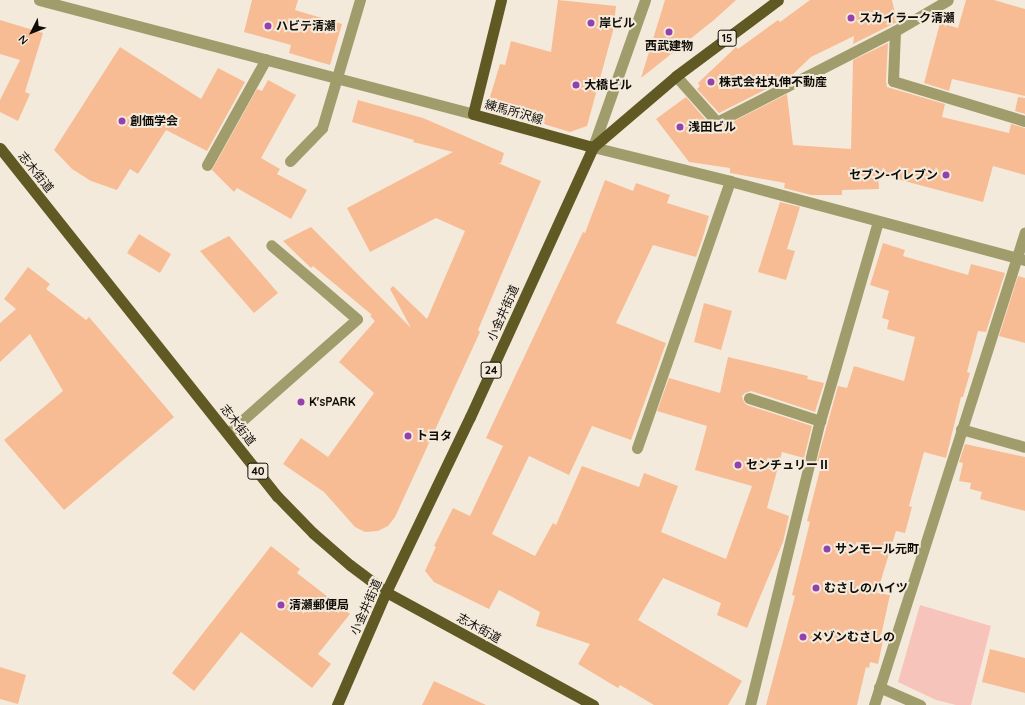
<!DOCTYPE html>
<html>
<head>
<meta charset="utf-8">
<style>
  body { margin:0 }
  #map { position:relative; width:1025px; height:705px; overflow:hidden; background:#f4eadb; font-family:Quicksand,"Noto Sans JP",sans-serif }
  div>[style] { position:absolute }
  .green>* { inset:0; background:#f7c4bc }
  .building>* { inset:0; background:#f8bc95 }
  .minor>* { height:11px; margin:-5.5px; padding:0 5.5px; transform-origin:5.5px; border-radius:5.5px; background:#a19c6c }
  .tertiary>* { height:11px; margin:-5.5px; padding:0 5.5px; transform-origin:5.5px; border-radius:5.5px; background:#a19c6c }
  .primary>* { height:11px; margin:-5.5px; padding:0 5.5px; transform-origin:5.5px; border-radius:5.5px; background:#605923 }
  .dots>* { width:11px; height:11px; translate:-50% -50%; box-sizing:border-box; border:2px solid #f4eadb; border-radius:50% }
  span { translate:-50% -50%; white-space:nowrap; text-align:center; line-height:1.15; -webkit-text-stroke:4px #f4eadb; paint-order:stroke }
  .shield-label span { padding:1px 3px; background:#f4eadb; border:1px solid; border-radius:3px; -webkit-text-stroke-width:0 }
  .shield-label { font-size:11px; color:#100d08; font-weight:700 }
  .poi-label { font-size:12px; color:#100d08; font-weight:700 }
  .left { translate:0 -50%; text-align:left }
  .right { translate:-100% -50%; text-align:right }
  .street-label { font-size:12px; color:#100d08 }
  .north { position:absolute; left:12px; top:12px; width:40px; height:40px; -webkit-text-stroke:3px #f4eadb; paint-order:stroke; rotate:228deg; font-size:11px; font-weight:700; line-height:16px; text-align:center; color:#100d08 }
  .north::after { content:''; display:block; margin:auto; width:14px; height:18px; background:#100d08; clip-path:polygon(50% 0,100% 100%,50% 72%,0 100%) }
</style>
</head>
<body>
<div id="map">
  <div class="green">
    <div style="clip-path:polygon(920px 605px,991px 626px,971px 705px,956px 705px,936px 700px,898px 682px)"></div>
  </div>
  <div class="building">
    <div style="clip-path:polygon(252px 0,298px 0,295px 10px,342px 24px,330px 65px,289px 53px,291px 45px,244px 32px)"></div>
    <div style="clip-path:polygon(558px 0,616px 6px,613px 31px,587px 126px,570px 132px,487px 107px,500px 64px,505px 65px,511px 41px,551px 52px)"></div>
    <div style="clip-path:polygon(665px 0,736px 0,714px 20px,641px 78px)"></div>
    <div style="clip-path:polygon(810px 0,892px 0,897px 22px,853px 44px,854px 36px,811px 57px,790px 77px,719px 113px,697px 89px,700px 86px,698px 83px,736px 47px,738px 49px,778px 20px,780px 22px)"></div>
    <div style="clip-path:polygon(966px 0,994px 0,1025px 9px,1025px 96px,952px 79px,949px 91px,924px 83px,940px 23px,958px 28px)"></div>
    <div style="clip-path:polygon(0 20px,43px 33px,25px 92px,30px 94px,18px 121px,0 112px,0 100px,20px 60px,0 54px)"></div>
    <div style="clip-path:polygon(888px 43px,886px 81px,887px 87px,945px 104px,942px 117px,1009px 133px,1011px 124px,1025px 128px,1025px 175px,993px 166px,983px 202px,878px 174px,879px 189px,842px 190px,842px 195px,811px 195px,784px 188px,785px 183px,730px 173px,730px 168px,689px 162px,656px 119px,686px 97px,712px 127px,718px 129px,787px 94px,793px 145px,851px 149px,853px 60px)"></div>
    <div style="clip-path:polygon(120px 47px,201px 99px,218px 68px,245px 82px,207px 151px,166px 130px,138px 174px,130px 169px,117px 190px,91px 181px,72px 169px,54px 150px)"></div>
    <div style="clip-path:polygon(268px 80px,296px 95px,261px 158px,280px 169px,277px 174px,307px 190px,291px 219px,237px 188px,234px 192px,212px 170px,257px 89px,262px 91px)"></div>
    <div style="clip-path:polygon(1018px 97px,1025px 98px,1025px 114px,1015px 111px)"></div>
    <div style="clip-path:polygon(358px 100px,423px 118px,504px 153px,501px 163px,498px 163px,541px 181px,478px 330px,480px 332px,395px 517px,388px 526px,378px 531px,365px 532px,355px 527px,324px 492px,283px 464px,301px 438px,328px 457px,374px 393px,339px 362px,375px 321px,370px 316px,372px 315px,313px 266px,311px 268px,283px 241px,311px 227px,411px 328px,390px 289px,393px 286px,427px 319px,465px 231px,436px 218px,370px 252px,347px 208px,453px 152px,413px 142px,414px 140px,352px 122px)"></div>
    <div style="clip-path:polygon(605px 180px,633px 191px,636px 183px,670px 195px,667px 203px,709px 216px,703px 237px,696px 257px,653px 245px,616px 323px,666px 343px,631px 440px,592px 426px,569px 475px,529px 456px,492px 534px,535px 556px,553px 523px,556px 525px,582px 466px,639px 487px,644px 473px,678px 486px,661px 532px,726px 559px,752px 486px,695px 470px,707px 426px,657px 411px,669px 378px,720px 393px,728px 357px,808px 376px,807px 379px,824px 383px,815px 412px,751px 391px,745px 393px,742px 396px,744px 402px,747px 405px,812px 426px,804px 458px,782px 452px,767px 508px,789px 516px,783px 542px,747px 628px,717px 615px,721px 603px,663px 578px,638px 620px,742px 681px,728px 705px,654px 705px,620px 685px,618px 688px,578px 664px,590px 644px,536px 626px,540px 612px,499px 590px,489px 609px,434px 582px,425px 571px,436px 547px,434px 546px,453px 508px,470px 516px,503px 446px,486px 438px,583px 232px,585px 233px)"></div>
    <div style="clip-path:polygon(780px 202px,800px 207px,787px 249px,795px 251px,786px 280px,758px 272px)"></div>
    <div style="clip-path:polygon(139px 234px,171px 254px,160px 273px,127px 253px)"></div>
    <div style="clip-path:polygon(229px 236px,278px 293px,254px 313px,200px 251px)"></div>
    <div style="clip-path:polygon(883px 243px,905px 250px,903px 256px,968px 275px,971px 264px,1005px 273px,986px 332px,978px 331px,967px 372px,970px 373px,963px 397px,961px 397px,946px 458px,924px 452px,909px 506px,912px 507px,905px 533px,896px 531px,877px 593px,890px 595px,880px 640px,883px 641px,878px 664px,870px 662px,869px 668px,866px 667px,857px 705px,766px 705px,795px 596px,792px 595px,810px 522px,807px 521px,822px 462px,817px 461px,838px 386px,847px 388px,854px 366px,904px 381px,915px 337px,887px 329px,889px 320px,882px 318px,889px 291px,870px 285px)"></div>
    <div style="clip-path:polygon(28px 267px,50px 284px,46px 289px,86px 320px,89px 317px,174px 417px,64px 510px,4px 440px,63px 391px,30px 334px,0 362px,0 323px,16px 309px,4px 299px)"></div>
    <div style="clip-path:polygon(1018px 276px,1025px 278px,1025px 343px,999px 336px)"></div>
    <div style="clip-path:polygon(704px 303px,732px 311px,721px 350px,694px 342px)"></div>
    <div style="clip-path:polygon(965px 444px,1025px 457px,1025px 511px,980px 499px,982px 492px,970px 489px,971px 483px,959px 481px,963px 463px,959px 462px)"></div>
    <div style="clip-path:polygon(271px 546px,300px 569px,297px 573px,350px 614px,318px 654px,331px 664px,312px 688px,241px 632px,194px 691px,172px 673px)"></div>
    <div style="clip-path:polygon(990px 649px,1025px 658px,1025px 693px,982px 682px)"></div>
    <div style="clip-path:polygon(0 667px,26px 675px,18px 704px,0 699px)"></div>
    <div style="clip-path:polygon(434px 681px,486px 705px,422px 705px)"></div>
  </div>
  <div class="minor">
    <div style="left:895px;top:31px;width:50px;rotate:92.3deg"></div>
    <div style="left:893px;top:81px;width:138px;rotate:16.9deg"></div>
    <div style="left:676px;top:76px;width:62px;rotate:48.3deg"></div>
    <div style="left:717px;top:122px;width:200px;rotate:-27.1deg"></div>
    <div style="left:895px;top:31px;width:61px;rotate:-30.3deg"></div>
    <div style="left:290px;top:161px;width:46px;rotate:-45.9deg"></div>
    <div style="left:322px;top:128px;width:134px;rotate:-73.5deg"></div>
    <div style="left:207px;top:165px;width:121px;rotate:-60.9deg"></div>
    <div style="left:749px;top:398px;width:75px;rotate:17.9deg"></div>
    <div style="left:961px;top:429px;width:66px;rotate:15.7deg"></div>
    <div style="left:228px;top:433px;width:172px;rotate:-41.5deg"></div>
    <div style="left:357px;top:319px;width:113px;rotate:-139.3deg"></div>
    <div style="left:637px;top:448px;width:283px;rotate:-70.8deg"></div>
    <div style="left:879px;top:687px;width:45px;rotate:23.7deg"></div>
    <div style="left:750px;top:705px;width:292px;rotate:-76.2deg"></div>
    <div style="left:820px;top:421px;width:207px;rotate:-73.8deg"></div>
    <div style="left:874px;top:705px;width:496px;rotate:-72.3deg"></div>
  </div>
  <div class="tertiary">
    <div style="left:39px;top:0;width:449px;rotate:14.7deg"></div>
    <div style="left:645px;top:0;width:156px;rotate:109.5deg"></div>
    <div style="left:593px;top:147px;width:141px;rotate:13.9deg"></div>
    <div style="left:730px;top:181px;width:305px;rotate:15deg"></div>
  </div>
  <div class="primary">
    <div style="left:501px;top:0;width:117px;rotate:103.8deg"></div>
    <div style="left:473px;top:114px;width:124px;rotate:15.4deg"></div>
    <div style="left:0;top:148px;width:445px;rotate:51.5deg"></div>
    <div style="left:277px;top:496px;width:52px;rotate:45.8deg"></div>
    <div style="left:313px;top:533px;width:49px;rotate:40.9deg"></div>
    <div style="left:350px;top:565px;width:45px;rotate:36.9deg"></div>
    <div style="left:386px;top:592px;width:236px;rotate:28.6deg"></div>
    <div style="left:337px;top:705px;width:123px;rotate:-66.6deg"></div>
    <div style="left:386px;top:592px;width:194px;rotate:-64.4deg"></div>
    <div style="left:470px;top:417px;width:297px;rotate:-65.5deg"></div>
    <div style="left:593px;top:147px;width:109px;rotate:-40.5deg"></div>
    <div style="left:676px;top:76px;width:127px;rotate:-36.7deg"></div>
  </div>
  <div class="dots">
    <div style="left:851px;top:18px;background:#9440af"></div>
    <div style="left:591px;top:23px;background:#9440af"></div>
    <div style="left:268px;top:26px;background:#9440af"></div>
    <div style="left:669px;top:32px;background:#9440af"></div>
    <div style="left:711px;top:82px;background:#9440af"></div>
    <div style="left:576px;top:85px;background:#9440af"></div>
    <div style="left:122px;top:121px;background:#9440af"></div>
    <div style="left:680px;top:127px;background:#9440af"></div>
    <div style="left:946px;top:175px;background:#9440af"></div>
    <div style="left:301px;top:402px;background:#9440af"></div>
    <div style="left:408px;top:436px;background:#9440af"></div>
    <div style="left:738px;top:465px;background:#9440af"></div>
    <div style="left:827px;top:549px;background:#9440af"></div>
    <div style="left:816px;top:588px;background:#9440af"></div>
    <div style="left:281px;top:605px;background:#9440af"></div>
    <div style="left:803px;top:637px;background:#9440af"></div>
  </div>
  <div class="shield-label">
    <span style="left:727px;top:38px">15</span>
    <span style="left:491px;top:370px">24</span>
    <span style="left:258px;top:471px">40</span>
  </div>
  <div class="poi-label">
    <span class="left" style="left:859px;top:18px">スカイラーク清瀬</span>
    <span class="left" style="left:599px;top:23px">岸ビル</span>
    <span class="left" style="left:276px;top:26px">ハビテ清瀬</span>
    <span style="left:669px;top:46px">西武建物</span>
    <span class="left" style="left:719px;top:82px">株式会社丸伸不動産</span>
    <span class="left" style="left:584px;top:85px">大橋ビル</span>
    <span class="left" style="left:130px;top:121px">創価学会</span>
    <span class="left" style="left:688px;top:127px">浅田ビル</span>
    <span class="right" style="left:938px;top:175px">セブン-イレブン</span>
    <span class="left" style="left:309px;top:402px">K'sPARK</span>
    <span class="left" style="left:416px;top:436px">トヨタ</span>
    <span class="left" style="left:746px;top:465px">センチュリーⅡ</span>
    <span class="left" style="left:835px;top:549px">サンモール元町</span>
    <span class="left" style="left:824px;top:588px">むさしのハイツ</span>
    <span class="left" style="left:289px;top:605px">清瀬郵便局</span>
    <span class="left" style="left:811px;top:637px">メゾンむさしの</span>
  </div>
  <div class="street-label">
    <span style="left:514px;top:112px;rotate:16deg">練馬所沢線</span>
    <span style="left:36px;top:172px;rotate:51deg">志木街道</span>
    <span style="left:503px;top:313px;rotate:-66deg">小金井街道</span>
    <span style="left:238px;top:425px;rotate:52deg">志木街道</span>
    <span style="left:366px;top:607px;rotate:-66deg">小金井街道</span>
    <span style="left:479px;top:628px;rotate:29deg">志木街道</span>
  </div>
  <div class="north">N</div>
</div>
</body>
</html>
